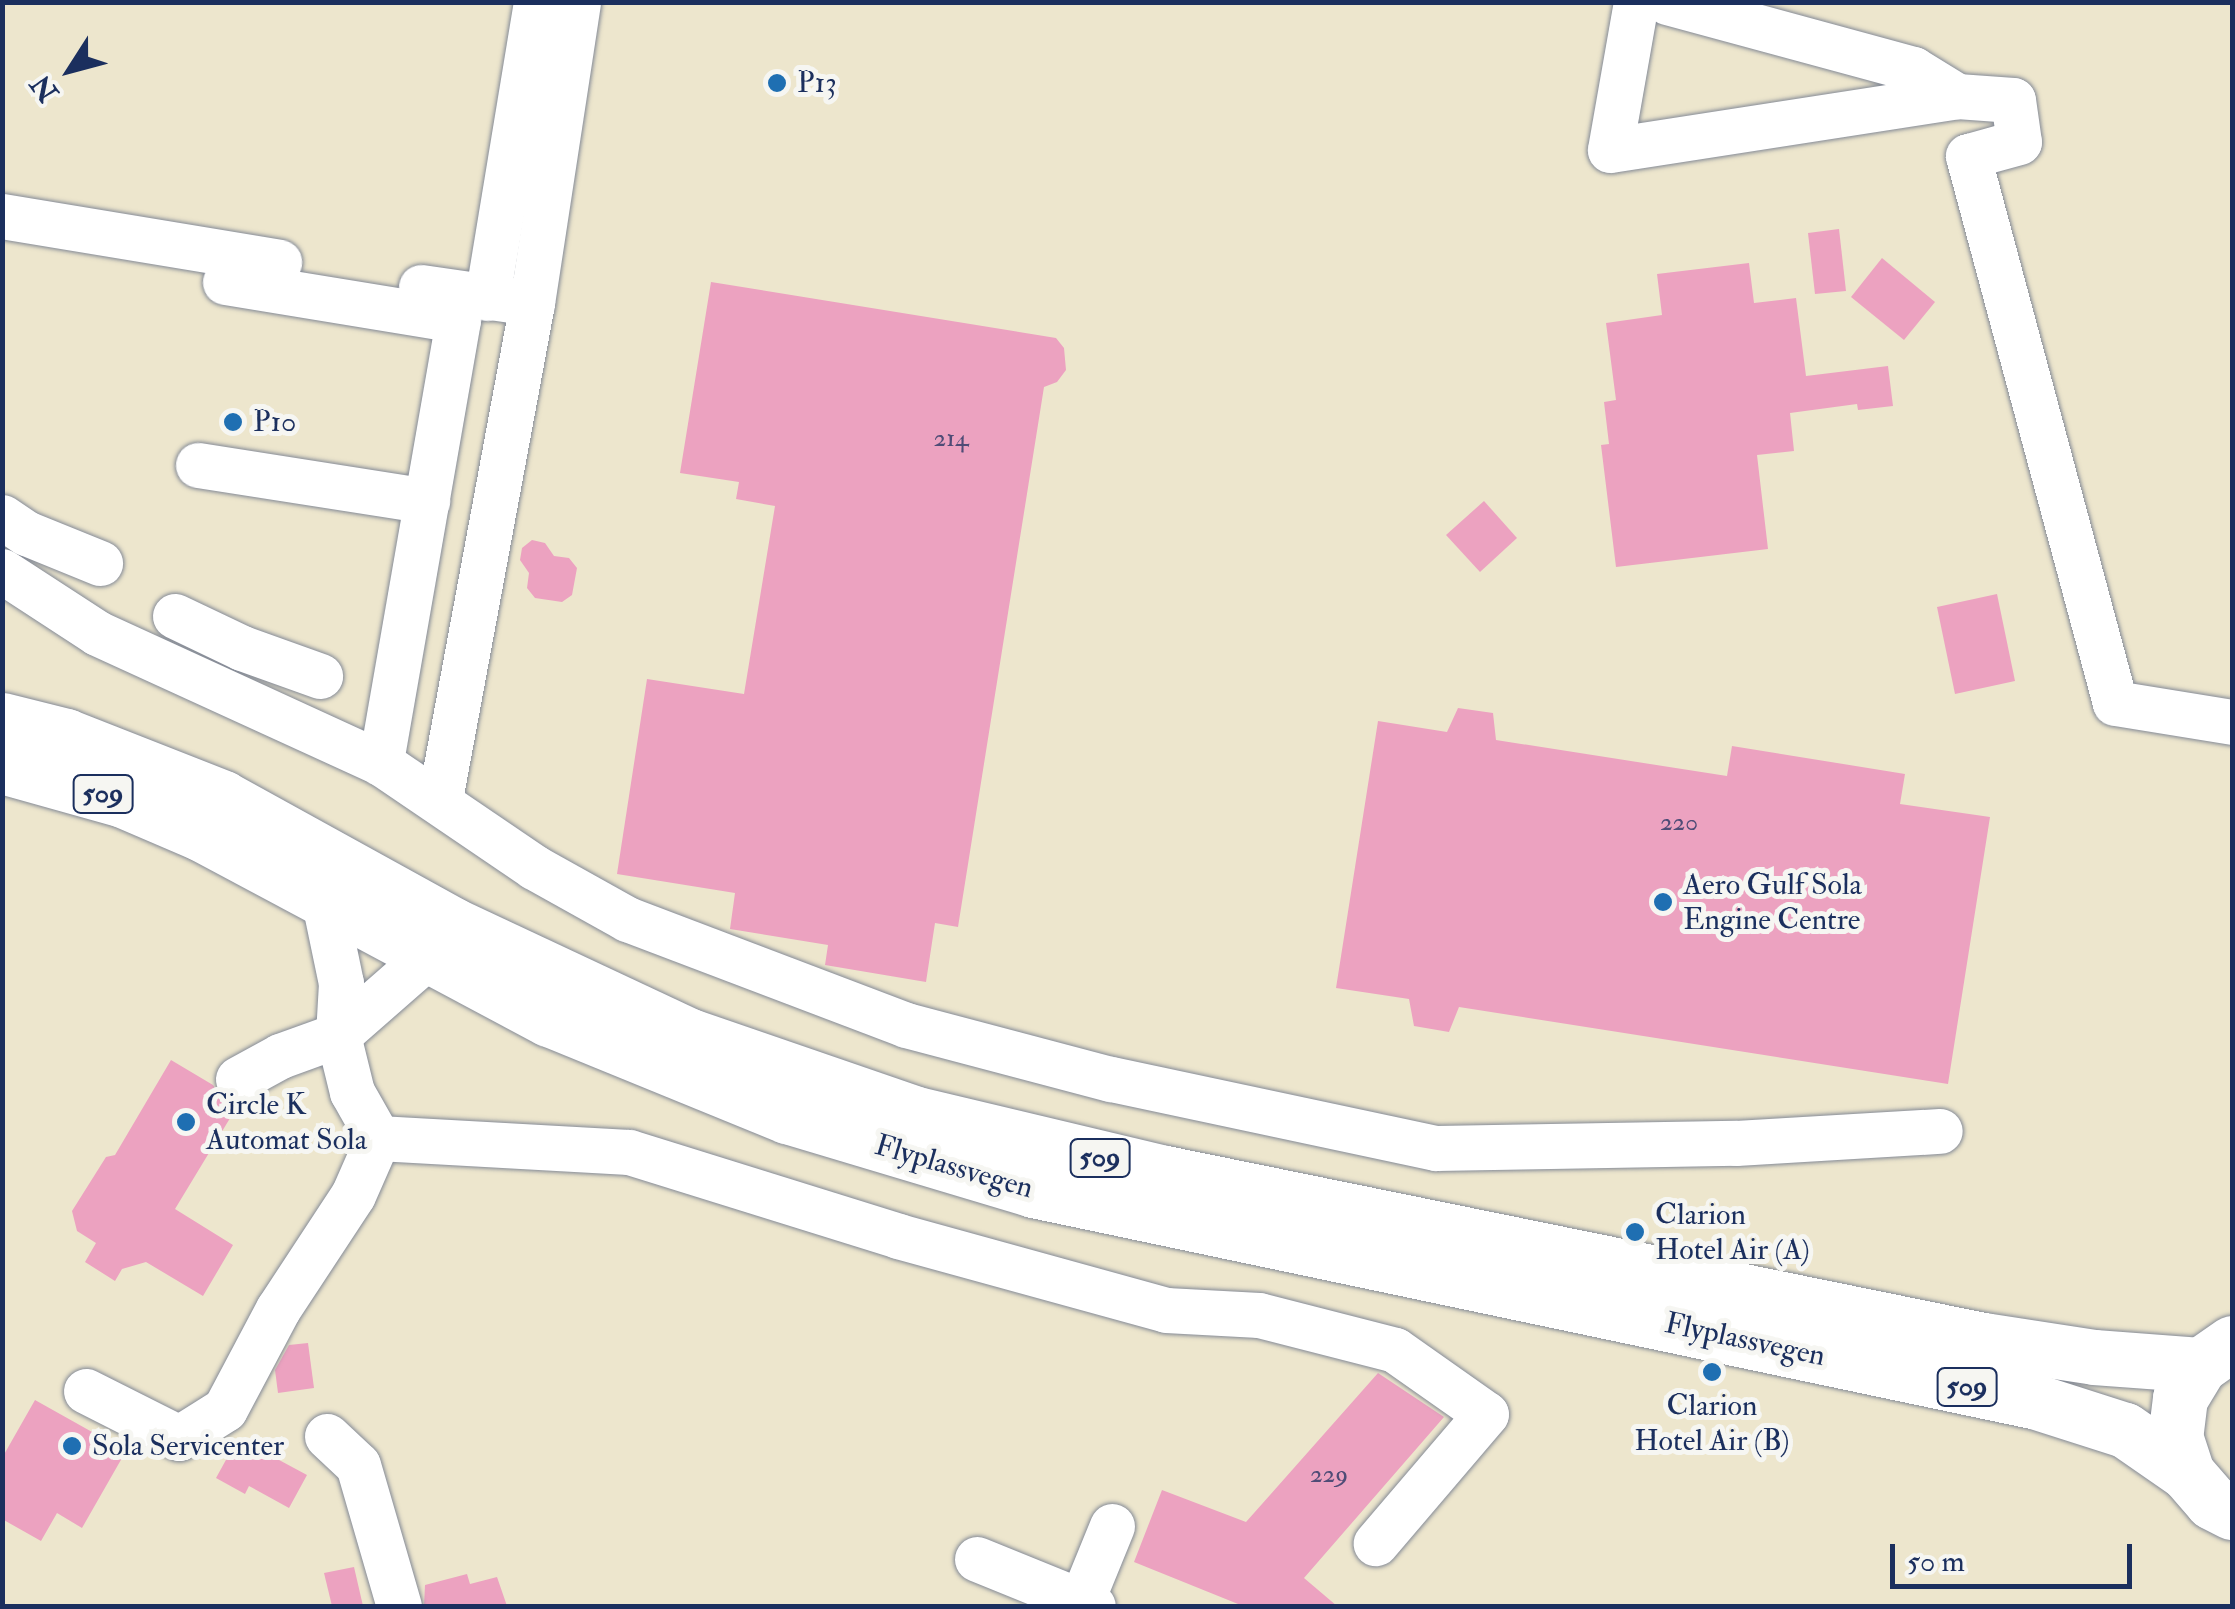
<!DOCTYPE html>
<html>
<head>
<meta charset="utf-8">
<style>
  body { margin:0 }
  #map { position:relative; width:2235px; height:1609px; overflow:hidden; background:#ede6cd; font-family:"IM FELL Double Pica",serif }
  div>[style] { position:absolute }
  .building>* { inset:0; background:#eca2c0 }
  .roads { filter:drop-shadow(0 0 2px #848a96) drop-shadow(0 0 2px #848a96) }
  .minor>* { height:45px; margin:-22.5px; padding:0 22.5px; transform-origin:22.5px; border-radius:22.5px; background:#fff }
  .highway>* { height:55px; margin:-27.5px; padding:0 27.5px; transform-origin:27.5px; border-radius:27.5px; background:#fff }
  .dots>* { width:28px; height:28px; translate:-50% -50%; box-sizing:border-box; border:5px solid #f6f6f2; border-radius:50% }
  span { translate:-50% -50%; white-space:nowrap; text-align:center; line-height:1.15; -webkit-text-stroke:10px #f6f6f2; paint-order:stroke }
  .number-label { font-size:25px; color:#4f4c76 }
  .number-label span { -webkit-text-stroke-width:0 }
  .shield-label span { padding:2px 8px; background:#f6f6f2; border:2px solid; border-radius:8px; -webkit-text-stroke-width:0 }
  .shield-label { font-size:28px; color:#1b2f5e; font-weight:700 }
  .poi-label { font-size:30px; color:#1b2f5e }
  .left { translate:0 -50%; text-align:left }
  .street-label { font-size:30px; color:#1b2f5e }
  .frame { position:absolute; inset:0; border:5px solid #1b2f5e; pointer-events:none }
  .north { position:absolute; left:20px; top:20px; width:100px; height:100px; -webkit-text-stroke:8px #f6f6f2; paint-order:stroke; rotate:234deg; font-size:28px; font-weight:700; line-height:40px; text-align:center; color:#1b2f5e }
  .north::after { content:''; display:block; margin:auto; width:35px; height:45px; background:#1b2f5e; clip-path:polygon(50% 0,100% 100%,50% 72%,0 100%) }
  .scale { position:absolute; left:1890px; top:1544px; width:242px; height:45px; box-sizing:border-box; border:5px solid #1b2f5e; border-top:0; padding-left:12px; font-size:30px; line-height:35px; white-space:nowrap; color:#1b2f5e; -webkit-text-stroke:8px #f6f6f2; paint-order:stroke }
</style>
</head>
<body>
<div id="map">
  <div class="building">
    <div style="clip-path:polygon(1839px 229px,1846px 291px,1815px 294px,1808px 233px)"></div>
    <div style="clip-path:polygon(1882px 258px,1935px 302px,1904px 340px,1851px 297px)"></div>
    <div style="clip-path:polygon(1749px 263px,1754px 303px,1796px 298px,1806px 376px,1888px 366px,1893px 406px,1858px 410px,1857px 404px,1790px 413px,1794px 451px,1757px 455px,1768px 549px,1616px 567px,1601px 445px,1609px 444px,1604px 402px,1616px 400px,1606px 323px,1662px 315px,1657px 274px)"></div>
    <div style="clip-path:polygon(711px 282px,1056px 338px,1064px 348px,1066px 370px,1057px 382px,1044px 387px,958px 927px,935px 923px,926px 982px,825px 965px,828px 945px,730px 929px,735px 893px,617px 874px,647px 679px,744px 694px,775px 506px,736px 499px,739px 482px,680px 473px)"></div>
    <div style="clip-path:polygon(1484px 501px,1517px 538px,1480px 572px,1446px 535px)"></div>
    <div style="clip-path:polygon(532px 540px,545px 543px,554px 556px,569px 558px,577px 568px,572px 595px,562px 602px,535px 598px,527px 588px,529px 573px,520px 560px,522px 548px)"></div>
    <div style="clip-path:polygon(1997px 594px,2015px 681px,1955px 694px,1937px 607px)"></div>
    <div style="clip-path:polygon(1458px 708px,1493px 713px,1496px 740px,1727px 776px,1732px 746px,1905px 774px,1900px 804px,1990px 817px,1948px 1084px,1459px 1007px,1449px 1032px,1414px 1026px,1409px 999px,1336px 988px,1378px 721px,1447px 732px)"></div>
    <div style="clip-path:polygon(171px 1060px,213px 1085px,224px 1101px,238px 1105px,175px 1209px,233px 1245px,203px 1296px,146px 1262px,122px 1269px,115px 1281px,85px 1262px,96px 1243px,77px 1231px,72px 1211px,106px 1157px,115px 1155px)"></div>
    <div style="clip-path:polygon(308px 1343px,314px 1388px,278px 1393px,275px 1370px,289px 1345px)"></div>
    <div style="clip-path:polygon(1378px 1373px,1444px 1417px,1304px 1578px,1337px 1606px,1243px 1606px,1134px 1562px,1162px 1490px,1246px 1522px)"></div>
    <div style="clip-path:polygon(35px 1400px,126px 1451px,82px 1528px,57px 1513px,41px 1541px,2px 1519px,2px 1458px)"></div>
    <div style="clip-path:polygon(238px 1438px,307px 1475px,289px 1508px,249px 1486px,245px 1494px,216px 1478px)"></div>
    <div style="clip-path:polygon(354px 1567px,363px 1606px,332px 1606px,324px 1573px)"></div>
    <div style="clip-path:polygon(467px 1574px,470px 1584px,497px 1577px,507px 1606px,424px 1606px,425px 1585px)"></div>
  </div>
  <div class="roads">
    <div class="minor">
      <div style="left:1636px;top:2px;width:150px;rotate:100deg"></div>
      <div style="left:1610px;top:150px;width:351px;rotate:-8.8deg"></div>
      <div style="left:1957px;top:96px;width:56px;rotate:4.1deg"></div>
      <div style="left:2013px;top:100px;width:42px;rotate:81.9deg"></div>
      <div style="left:2019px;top:142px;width:53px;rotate:164.6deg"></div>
      <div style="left:1968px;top:156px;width:566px;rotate:74.96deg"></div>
      <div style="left:2115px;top:703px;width:119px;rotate:9.2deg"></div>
      <div style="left:1667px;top:2px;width:255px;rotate:15.2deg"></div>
      <div style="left:1913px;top:69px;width:52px;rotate:31.5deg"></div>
      <div style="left:2px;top:216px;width:281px;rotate:9.4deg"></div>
      <div style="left:225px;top:282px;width:236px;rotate:9.3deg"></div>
      <div style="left:458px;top:320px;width:450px;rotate:99.9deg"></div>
      <div style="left:421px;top:287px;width:112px;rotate:8.2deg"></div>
      <div style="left:487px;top:298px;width:300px;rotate:-80.6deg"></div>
      <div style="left:198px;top:465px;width:232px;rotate:8.9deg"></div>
      <div style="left:2px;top:517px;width:29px;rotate:34deg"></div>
      <div style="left:26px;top:533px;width:80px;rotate:22.1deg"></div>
      <div style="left:2px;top:571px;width:113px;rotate:33.1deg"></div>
      <div style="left:97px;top:633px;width:312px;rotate:24.6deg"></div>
      <div style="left:381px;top:763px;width:185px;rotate:34.2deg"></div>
      <div style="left:534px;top:867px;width:107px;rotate:29.2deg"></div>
      <div style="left:627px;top:919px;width:298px;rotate:20.8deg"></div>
      <div style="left:906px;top:1025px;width:212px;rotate:14.8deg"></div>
      <div style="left:1111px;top:1079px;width:332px;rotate:12deg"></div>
      <div style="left:1436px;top:1148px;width:300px;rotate:-1deg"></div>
      <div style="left:1736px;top:1143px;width:204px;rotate:-3.4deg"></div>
      <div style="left:175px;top:616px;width:74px;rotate:25.5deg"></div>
      <div style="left:242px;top:648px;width:83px;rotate:19.7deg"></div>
      <div style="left:440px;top:799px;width:504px;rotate:-79.49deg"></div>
      <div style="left:532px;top:303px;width:304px;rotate:-81.3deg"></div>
      <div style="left:323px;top:897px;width:88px;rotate:78.2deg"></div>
      <div style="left:341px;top:983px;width:52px;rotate:93.3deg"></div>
      <div style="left:338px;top:1035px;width:118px;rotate:-41.2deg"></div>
      <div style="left:238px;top:1079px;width:48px;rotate:-28.7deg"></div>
      <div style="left:280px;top:1056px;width:62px;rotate:-19.9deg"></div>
      <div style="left:338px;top:1035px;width:59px;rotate:76.2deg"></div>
      <div style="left:352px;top:1092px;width:53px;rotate:60.5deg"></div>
      <div style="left:378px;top:1138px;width:251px;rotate:3.2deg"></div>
      <div style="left:629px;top:1152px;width:282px;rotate:17.3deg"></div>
      <div style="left:898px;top:1236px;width:278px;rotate:15.4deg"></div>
      <div style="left:1166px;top:1310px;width:93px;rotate:3.1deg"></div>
      <div style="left:1259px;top:1315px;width:140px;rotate:14.4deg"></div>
      <div style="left:1395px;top:1350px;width:111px;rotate:35.1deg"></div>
      <div style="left:1486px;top:1414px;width:170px;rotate:130.5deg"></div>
      <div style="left:86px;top:1391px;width:104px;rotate:26.8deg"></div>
      <div style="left:179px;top:1438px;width:54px;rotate:-32.2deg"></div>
      <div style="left:225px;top:1409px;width:113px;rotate:-62.1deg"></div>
      <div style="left:278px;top:1309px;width:136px;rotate:-56.7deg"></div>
      <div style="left:353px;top:1195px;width:62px;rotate:-66.3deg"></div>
      <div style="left:327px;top:1436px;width:42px;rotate:43.1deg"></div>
      <div style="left:358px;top:1465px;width:147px;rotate:73.8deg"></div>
      <div style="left:977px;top:1559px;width:125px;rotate:22.1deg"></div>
      <div style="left:1081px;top:1602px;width:82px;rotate:-67.8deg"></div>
    </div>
    <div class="highway">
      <div style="left:2px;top:720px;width:66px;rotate:14deg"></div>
      <div style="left:66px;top:736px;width:169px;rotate:21.5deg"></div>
      <div style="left:223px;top:798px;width:263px;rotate:28.9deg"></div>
      <div style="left:453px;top:925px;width:262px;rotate:25.1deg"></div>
      <div style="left:690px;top:1036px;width:236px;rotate:19deg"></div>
      <div style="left:913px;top:1113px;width:259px;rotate:13.4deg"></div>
      <div style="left:1165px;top:1173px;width:835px;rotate:11.54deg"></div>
      <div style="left:1983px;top:1340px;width:112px;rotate:8.7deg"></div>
      <div style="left:2094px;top:1357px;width:106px;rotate:4.3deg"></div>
      <div style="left:2px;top:766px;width:126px;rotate:15.7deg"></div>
      <div style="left:123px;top:800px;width:84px;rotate:23.2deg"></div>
      <div style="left:200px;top:833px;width:395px;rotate:28.1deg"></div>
      <div style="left:549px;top:1019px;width:257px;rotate:22.2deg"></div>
      <div style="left:787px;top:1116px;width:257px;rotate:16.7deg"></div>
      <div style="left:1033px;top:1190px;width:1026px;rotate:11.92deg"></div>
      <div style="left:2037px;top:1402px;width:92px;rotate:17.7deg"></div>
      <div style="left:2125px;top:1430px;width:75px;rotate:34.7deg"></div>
      <div style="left:2232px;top:1343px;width:39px;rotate:145deg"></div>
      <div style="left:2200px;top:1365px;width:39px;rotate:121deg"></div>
      <div style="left:2180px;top:1398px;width:38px;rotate:97deg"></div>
      <div style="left:2175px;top:1436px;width:39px;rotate:72deg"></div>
      <div style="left:2187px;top:1473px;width:38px;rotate:49deg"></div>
      <div style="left:2212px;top:1502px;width:22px;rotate:27deg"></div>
    </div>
  </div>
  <div class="dots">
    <div style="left:777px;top:83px;background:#1f6fb2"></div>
    <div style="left:233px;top:422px;background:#1f6fb2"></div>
    <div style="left:1663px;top:902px;background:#1f6fb2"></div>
    <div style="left:186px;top:1122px;background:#1f6fb2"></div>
    <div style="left:1635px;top:1232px;background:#1f6fb2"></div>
    <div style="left:1712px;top:1372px;background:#1f6fb2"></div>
    <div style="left:72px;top:1446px;background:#1f6fb2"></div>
  </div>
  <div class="number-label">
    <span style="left:951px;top:439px">214</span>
    <span style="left:1679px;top:823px">220</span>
    <span style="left:1329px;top:1475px">229</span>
  </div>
  <div class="shield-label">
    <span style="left:103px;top:794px">509</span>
    <span style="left:1100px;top:1158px">509</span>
    <span style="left:1967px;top:1387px">509</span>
  </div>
  <div class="poi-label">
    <span class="left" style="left:797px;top:83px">P13</span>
    <span class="left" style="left:253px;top:422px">P10</span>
    <span class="left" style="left:1683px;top:902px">Aero Gulf Sola<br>Engine Centre</span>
    <span class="left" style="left:206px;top:1122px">Circle K<br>Automat Sola</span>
    <span class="left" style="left:1655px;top:1232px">Clarion<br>Hotel Air (A)</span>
    <span style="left:1712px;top:1423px">Clarion<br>Hotel Air (B)</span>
    <span class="left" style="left:92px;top:1446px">Sola Servicenter</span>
  </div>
  <div class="street-label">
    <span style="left:954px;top:1167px;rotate:16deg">Flyplassvegen</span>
    <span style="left:1745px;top:1340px;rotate:12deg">Flyplassvegen</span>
  </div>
  <div class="frame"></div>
  <div class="north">N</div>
  <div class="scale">50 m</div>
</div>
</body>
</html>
